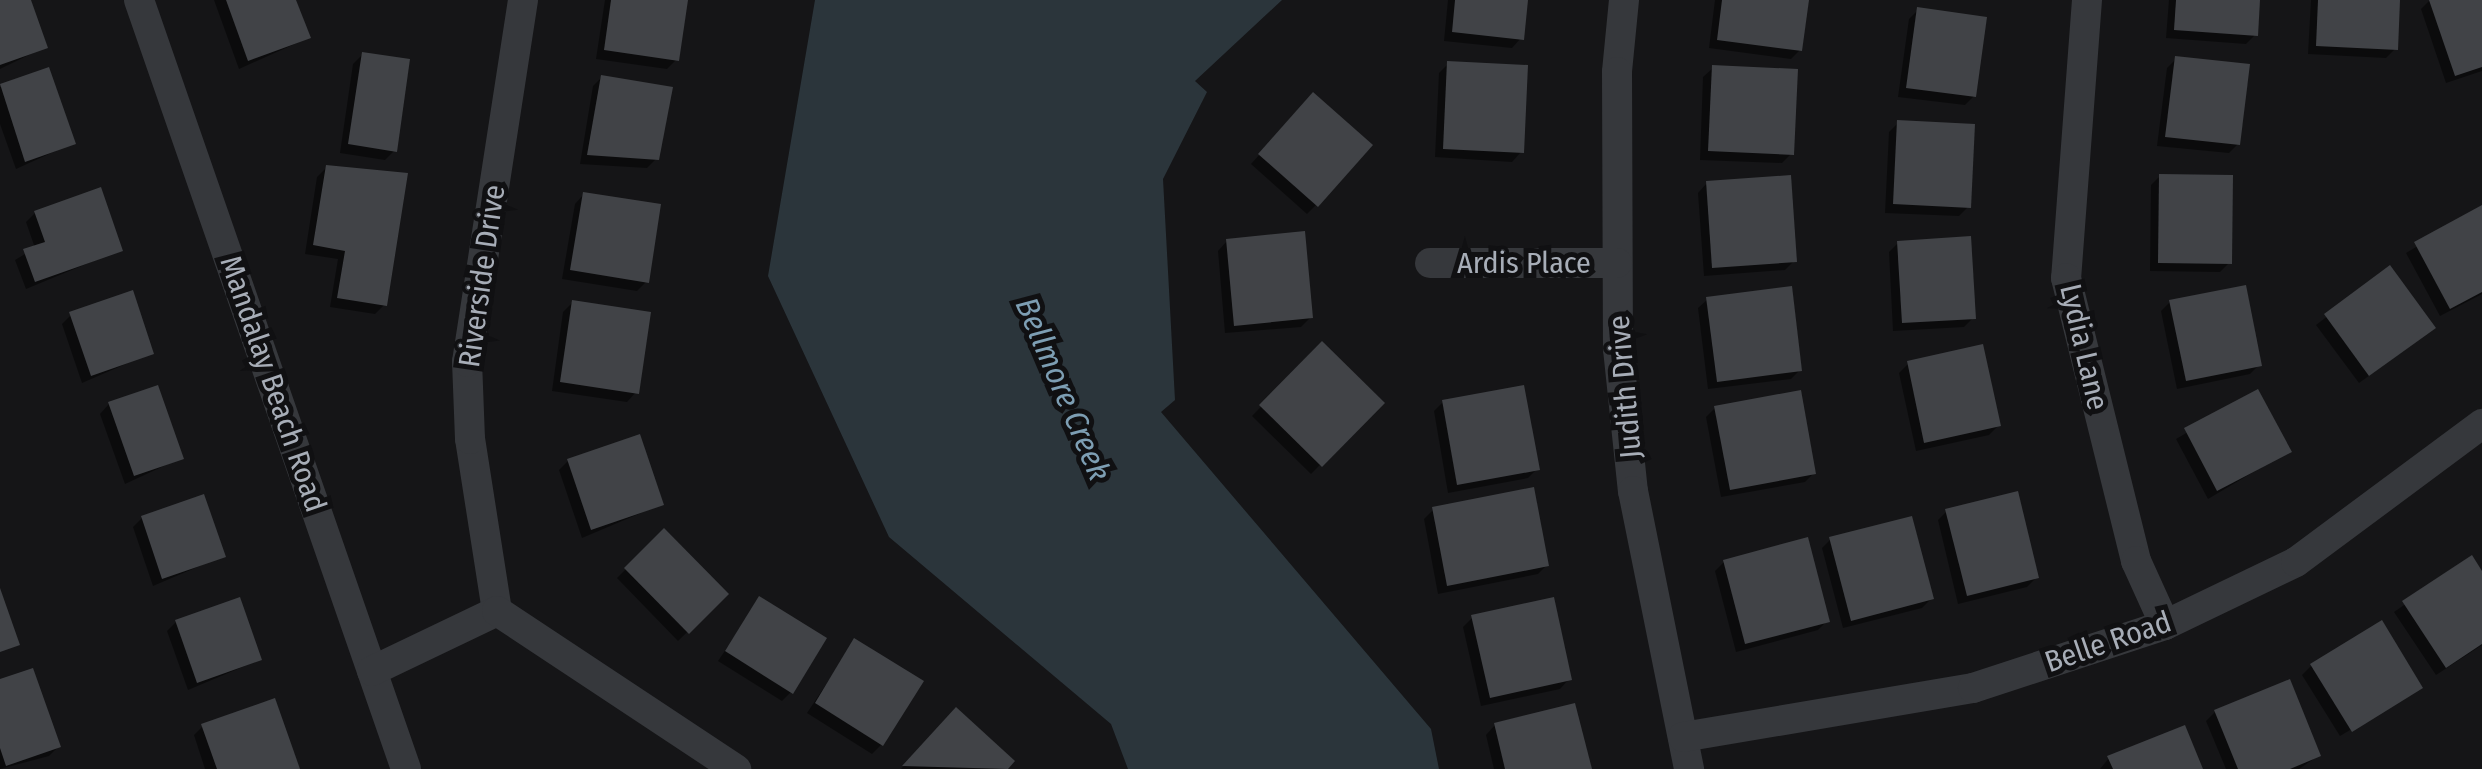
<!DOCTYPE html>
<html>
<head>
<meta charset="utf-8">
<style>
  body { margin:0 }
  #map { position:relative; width:2482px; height:769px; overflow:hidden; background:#151517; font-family:"Fira Sans Condensed",sans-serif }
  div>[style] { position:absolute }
  .water>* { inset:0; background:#2b353b }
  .shadow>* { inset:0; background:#0007 }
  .building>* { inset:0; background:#414347 }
  .street>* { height:30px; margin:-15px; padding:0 15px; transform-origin:15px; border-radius:15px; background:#36383c }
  span { translate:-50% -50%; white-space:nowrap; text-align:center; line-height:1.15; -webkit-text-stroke:10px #101012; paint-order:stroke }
  .street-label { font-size:30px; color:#a7adb7 }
  .water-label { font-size:32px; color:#7d9eb3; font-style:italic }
</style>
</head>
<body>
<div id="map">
  <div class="water">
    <div style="clip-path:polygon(815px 0,1282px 0,1195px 81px,1207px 92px,1163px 179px,1175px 400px,1161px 412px,1431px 729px,1439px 769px,1128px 769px,1111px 724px,889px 537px,768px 276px)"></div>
  </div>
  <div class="shadow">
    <div style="clip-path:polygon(0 0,28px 0,45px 47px,0 69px)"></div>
    <div style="clip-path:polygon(214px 0,294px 0,308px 38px,239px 69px)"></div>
    <div style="clip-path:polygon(605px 0,686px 0,676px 60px,667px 69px,596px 59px)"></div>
    <div style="clip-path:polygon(1448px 0,1525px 0,1521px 38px,1512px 48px,1444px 41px)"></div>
    <div style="clip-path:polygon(1715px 0,1806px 0,1800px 50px,1791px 59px,1709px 48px)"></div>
    <div style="clip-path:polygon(2169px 0,2258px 0,2255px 35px,2246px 44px,2166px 38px)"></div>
    <div style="clip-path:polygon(2311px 0,2398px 0,2395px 49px,2386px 58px,2308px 54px)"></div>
    <div style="clip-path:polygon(2430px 0,2482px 0,2482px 71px,2446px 83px,2421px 9px)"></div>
    <div style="clip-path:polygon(1918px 10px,1974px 96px,1965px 105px,1898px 97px,1909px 19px)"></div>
    <div style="clip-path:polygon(362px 55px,394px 151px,385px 160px,340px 153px,353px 64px)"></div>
    <div style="clip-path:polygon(2176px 59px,2238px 144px,2229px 153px,2157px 146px,2167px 68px)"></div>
    <div style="clip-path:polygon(1448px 64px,1521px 152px,1512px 162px,1435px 157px,1439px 73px)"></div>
    <div style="clip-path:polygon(1713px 68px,1791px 154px,1782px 163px,1700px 160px,1703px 77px)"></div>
    <div style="clip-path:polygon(48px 70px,73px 143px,16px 169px,0 124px,0 87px)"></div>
    <div style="clip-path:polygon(602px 77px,656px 159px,647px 168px,580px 164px,593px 86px)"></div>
    <div style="clip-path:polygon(1305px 104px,1316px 205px,1307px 214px,1251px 164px)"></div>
    <div style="clip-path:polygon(1898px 123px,1968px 207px,1959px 216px,1885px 213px,1889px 132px)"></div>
    <div style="clip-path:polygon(326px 168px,384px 305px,375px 314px,330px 307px,338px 259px,305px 254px,317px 177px)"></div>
    <div style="clip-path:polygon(2160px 176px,2229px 263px,2220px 272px,2150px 271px,2151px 185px)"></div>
    <div style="clip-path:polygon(1707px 183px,1794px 261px,1785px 270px,1704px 276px,1698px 193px)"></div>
    <div style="clip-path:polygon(584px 194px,646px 282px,637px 291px,562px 279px,575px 204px)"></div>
    <div style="clip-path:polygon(2482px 208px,2482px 294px,2440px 316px,2406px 253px)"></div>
    <div style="clip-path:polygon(35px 213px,120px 250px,26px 289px,15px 260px,35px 248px,26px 222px)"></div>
    <div style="clip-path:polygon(1227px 241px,1310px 318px,1301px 327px,1225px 333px,1218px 251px)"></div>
    <div style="clip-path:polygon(1898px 243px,1973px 318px,1964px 327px,1893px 331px,1889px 252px)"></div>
    <div style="clip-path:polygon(2389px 269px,2424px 336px,2359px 383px,2316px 325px)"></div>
    <div style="clip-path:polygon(1708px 299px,1800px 370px,1791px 379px,1708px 389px,1698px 308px)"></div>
    <div style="clip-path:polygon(2170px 302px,2259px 365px,2250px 374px,2177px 389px,2161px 311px)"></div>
    <div style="clip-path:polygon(572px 303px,636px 392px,627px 402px,552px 391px,563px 312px)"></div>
    <div style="clip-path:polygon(71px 315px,151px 353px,82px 383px,62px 324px)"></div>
    <div style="clip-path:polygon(1322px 344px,1381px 403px,1311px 474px,1252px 416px)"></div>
    <div style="clip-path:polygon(1908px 364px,1998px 426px,1989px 435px,1916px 451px,1899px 373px)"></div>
    <div style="clip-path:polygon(2257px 392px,2289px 451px,2208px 499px,2176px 439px)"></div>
    <div style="clip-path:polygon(1443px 402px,1537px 469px,1528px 478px,1448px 493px,1434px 411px)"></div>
    <div style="clip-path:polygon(109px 404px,181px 458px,125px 484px,100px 414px)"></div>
    <div style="clip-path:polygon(1715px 408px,1814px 473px,1805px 482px,1721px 497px,1706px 417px)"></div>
    <div style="clip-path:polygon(568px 461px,662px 504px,582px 538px,559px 470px)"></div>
    <div style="clip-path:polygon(1433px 510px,1547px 565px,1538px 574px,1438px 594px,1424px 519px)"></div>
    <div style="clip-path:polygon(1947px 511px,2036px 578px,2027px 587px,1958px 604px,1938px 520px)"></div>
    <div style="clip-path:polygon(142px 518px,223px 556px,153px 586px,133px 527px)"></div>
    <div style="clip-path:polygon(664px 531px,726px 594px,678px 641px,617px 578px)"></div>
    <div style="clip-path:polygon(1831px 539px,1931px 599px,1922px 608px,1843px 628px,1822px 548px)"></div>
    <div style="clip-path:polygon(2471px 559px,2482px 576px,2482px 645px,2436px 675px,2394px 612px)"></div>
    <div style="clip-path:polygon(1724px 562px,1827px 621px,1818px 630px,1736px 652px,1715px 571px)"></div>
    <div style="clip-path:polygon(760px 599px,791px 692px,782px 701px,718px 661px)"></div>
    <div style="clip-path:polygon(1472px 618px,1569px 679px,1560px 689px,1481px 706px,1463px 627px)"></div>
    <div style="clip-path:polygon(176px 622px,259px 660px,188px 690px,167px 631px)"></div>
    <div style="clip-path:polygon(855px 641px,881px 745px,872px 754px,807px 713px)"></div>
    <div style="clip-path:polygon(2311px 666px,2420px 688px,2340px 736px,2302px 675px)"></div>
    <div style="clip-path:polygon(0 682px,58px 747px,49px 756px,0 769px)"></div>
    <div style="clip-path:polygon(956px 710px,1011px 762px,1005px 769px,901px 769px)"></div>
    <div style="clip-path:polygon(2215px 712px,2318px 756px,2299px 769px,2226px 769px,2206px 721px)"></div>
    <div style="clip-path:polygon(1495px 725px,1589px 769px,1494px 769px,1486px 735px)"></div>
    <div style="clip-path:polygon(203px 726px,298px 769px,205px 769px,194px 735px)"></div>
    <div style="clip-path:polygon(2109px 758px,2200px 769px,2100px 769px)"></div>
  </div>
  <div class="building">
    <div style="clip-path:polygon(0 0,31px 0,48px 48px,0 65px)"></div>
    <div style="clip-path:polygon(226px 0,296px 0,311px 38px,248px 61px)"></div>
    <div style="clip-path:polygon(611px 0,688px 0,679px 61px,604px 50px)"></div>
    <div style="clip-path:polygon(1455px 0,1528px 0,1524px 40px,1452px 32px)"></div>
    <div style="clip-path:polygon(1722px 0,1809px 0,1802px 51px,1717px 40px)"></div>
    <div style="clip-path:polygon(2176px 0,2260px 0,2258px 36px,2174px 30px)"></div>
    <div style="clip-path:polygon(2318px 0,2400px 0,2398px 50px,2316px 46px)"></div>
    <div style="clip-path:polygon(2429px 0,2482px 0,2482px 67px,2455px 76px)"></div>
    <div style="clip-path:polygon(1917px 7px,1987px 17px,1976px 97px,1906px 88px)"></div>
    <div style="clip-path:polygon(362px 52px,410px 59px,397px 152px,348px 144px)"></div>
    <div style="clip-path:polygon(2175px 56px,2250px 64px,2240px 145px,2165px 137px)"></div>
    <div style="clip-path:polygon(1447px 61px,1528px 65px,1524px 153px,1443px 149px)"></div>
    <div style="clip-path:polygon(1712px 65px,1798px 69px,1794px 155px,1708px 151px)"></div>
    <div style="clip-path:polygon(49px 67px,76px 144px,25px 162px,0 84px)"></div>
    <div style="clip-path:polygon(601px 75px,673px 87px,659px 160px,587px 155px)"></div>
    <div style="clip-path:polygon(1313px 92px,1373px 145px,1318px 207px,1258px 154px)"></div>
    <div style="clip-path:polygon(1897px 120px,1975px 124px,1971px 208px,1893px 204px)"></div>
    <div style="clip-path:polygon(326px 165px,408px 173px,387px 306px,337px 298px,345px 251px,313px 245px)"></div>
    <div style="clip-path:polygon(2159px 174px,2233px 175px,2232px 264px,2158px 263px)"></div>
    <div style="clip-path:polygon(1791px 175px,1797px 262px,1712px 268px,1706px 181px)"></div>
    <div style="clip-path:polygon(101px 187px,123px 251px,35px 282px,23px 249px,45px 242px,34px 211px)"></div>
    <div style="clip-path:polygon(583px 192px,661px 204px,649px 283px,570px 270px)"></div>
    <div style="clip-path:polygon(2482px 205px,2482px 292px,2450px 309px,2414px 242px)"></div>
    <div style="clip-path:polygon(1305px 231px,1313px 318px,1234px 326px,1226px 239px)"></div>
    <div style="clip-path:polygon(1971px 236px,1976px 319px,1902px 323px,1897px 241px)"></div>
    <div style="clip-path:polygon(2390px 265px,2436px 328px,2369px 376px,2324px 314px)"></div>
    <div style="clip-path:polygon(2246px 285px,2262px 366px,2186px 381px,2169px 300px)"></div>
    <div style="clip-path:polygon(1792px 286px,1802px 371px,1717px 382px,1706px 297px)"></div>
    <div style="clip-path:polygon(133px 290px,154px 354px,91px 376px,69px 312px)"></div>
    <div style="clip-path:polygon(572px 300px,651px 312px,639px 394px,560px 382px)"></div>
    <div style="clip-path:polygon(1322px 341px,1385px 403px,1322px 467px,1259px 405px)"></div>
    <div style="clip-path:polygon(1983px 344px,2001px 426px,1924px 443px,1907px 361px)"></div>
    <div style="clip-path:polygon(158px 385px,184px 459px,134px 476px,108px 402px)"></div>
    <div style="clip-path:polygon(1524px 385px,1540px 470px,1457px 485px,1442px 400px)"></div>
    <div style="clip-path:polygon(2258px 389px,2292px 452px,2217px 491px,2184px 428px)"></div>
    <div style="clip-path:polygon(1801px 390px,1816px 474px,1730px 490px,1714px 406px)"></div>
    <div style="clip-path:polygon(640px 434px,664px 505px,591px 530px,567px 459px)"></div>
    <div style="clip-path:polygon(1534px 487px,1549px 566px,1447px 586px,1432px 507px)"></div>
    <div style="clip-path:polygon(2018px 491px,2039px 578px,1967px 596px,1945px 509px)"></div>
    <div style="clip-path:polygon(204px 494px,226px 557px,162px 579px,141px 516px)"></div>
    <div style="clip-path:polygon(1912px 516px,1934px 599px,1851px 621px,1829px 537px)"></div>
    <div style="clip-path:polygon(664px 528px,729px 594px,689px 634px,624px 568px)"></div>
    <div style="clip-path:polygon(1808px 537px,1830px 622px,1745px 644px,1723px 560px)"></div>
    <div style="clip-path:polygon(2472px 555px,2482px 571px,2482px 644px,2446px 668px,2402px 601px)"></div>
    <div style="clip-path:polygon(0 588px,20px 645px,0 652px)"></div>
    <div style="clip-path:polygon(759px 596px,827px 638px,793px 694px,725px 651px)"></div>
    <div style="clip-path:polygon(240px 597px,262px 660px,197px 683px,175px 620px)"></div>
    <div style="clip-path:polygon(1554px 597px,1572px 680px,1490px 698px,1471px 615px)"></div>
    <div style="clip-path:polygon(2382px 620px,2423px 688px,2352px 732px,2310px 664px)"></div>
    <div style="clip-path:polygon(854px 638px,924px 681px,883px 746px,815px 703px)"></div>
    <div style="clip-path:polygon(33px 668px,61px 747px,6px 766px,0 748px,0 679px)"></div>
    <div style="clip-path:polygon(2290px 679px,2321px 756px,2290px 769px,2238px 769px,2214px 710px)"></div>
    <div style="clip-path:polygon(275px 698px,300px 769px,217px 769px,201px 724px)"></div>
    <div style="clip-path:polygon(1575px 703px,1592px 769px,1505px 769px,1494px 723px)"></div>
    <div style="clip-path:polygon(956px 707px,1015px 761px,1008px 769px,902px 766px)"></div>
    <div style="clip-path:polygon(2185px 725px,2203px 769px,2113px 769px,2107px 756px)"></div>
  </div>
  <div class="street">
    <div style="left:139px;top:0;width:814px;rotate:70.85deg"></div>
    <div style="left:1624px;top:0;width:72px;rotate:95.6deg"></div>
    <div style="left:1617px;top:72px;width:277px;rotate:89.8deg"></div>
    <div style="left:1618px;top:349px;width:143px;rotate:84deg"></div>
    <div style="left:1633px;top:491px;width:284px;rotate:78.6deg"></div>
    <div style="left:2087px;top:0;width:279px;rotate:94.3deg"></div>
    <div style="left:2066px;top:278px;width:292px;rotate:76.1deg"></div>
    <div style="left:2136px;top:561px;width:70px;rotate:65.6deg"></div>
    <div style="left:1430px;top:263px;width:187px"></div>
    <div style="left:497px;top:611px;width:174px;rotate:-98.9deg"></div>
    <div style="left:470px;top:439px;width:77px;rotate:-92.2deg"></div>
    <div style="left:467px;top:362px;width:366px;rotate:-81.2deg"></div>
    <div style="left:372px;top:671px;width:139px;rotate:-25.6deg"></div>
    <div style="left:497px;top:611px;width:287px;rotate:33.5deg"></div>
    <div style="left:1683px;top:737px;width:294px;rotate:-9.6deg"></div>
    <div style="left:1973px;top:688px;width:202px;rotate:-18.2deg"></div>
    <div style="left:2165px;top:625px;width:145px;rotate:-25.7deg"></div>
    <div style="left:2296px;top:562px;width:232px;rotate:-36.6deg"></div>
  </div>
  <div class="street-label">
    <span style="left:1524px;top:263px">Ardis Place</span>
    <span style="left:482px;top:276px;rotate:-82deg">Riverside Drive</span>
    <span style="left:2084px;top:347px;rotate:77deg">Lydia Lane</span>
    <span style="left:273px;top:384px;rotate:71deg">Mandalay Beach Road</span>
    <span style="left:1625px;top:387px;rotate:-95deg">Judith Drive</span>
    <span style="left:2108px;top:642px;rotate:-19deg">Belle Road</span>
  </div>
  <div class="water-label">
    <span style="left:1063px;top:389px;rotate:67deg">Bellmore Creek</span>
  </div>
</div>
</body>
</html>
